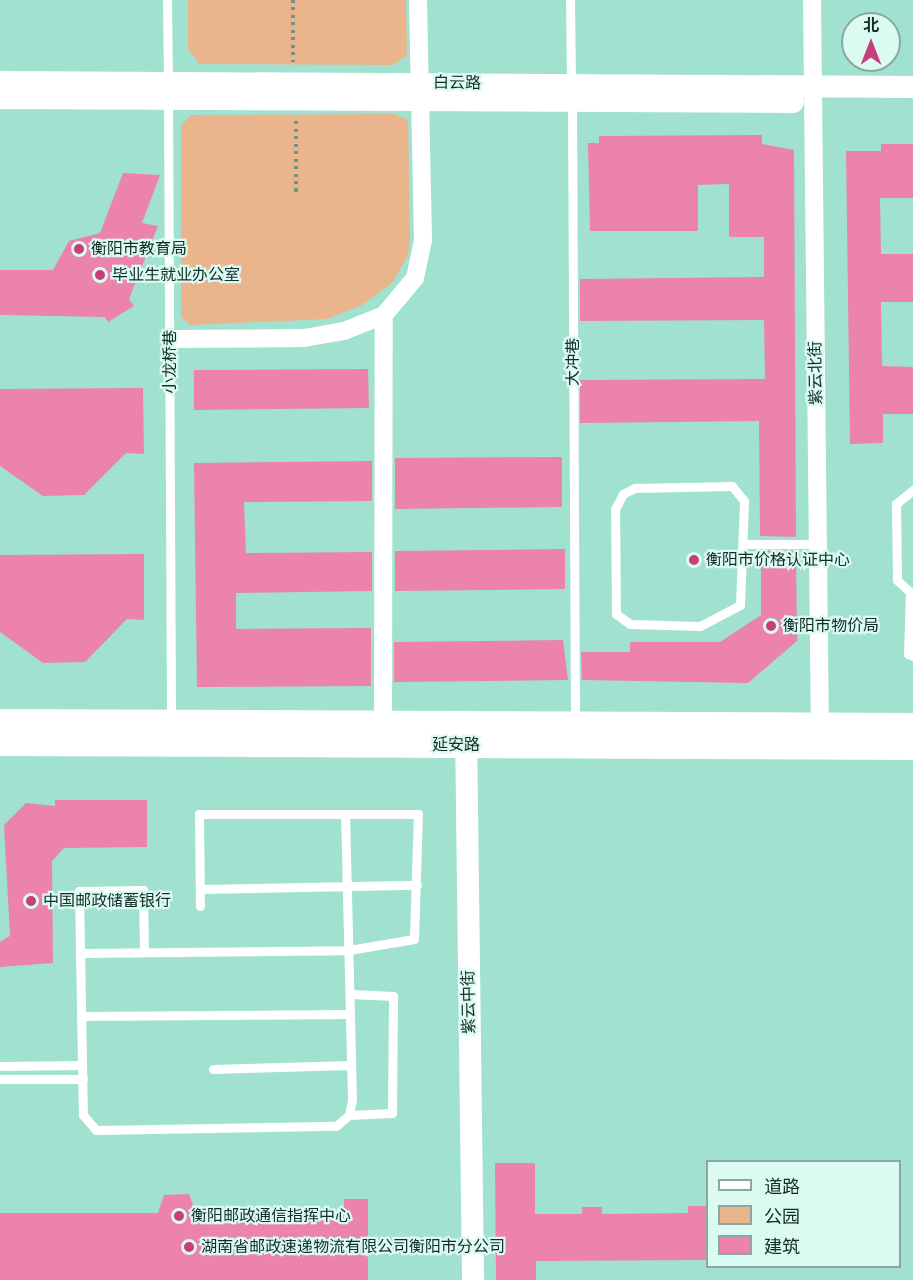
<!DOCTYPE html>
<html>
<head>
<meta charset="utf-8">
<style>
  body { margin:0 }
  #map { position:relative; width:913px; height:1280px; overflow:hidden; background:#a1e1d0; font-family:"Fira Sans","Noto Sans SC",sans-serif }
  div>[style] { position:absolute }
  .green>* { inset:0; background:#eab48d }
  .building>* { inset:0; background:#eb83aa }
  .path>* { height:4px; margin-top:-2px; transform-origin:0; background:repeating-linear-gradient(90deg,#66978a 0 3px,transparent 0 7.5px) }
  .service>* { height:9px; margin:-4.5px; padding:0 4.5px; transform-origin:4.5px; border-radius:4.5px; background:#fff }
  .minor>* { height:18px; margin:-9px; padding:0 9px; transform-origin:9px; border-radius:9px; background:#fff }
  .tertiary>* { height:22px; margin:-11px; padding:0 11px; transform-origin:11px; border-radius:11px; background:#fff }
  .secondary>* { height:26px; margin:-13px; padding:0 13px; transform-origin:13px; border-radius:13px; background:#fff }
  .dots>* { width:16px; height:16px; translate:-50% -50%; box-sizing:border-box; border:3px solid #dbfaf2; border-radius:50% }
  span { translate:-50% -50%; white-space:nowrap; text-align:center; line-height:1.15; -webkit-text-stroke:4.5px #dbfaf2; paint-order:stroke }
  .street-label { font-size:16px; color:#122c26 }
  .poi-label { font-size:16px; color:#122c26 }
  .left { translate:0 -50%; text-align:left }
  .legend { position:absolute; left:706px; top:1160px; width:195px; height:108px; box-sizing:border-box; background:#dbfaf2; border:2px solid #8ba8a0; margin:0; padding:8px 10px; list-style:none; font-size:18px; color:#122c26 }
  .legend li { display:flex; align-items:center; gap:12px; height:30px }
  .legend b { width:30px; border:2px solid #8ba8a0 }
  .north { position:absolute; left:841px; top:12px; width:60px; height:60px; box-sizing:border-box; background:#dbfaf2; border:2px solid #8ba8a0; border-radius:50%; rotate:0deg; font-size:16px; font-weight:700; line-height:24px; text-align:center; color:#122c26 }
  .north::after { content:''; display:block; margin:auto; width:21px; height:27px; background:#c63e7b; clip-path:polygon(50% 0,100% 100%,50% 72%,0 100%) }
</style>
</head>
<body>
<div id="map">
  <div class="green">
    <div style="clip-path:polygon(188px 0,406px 0,407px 55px,393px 65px,199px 64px,188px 49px)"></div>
    <div style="clip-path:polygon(394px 114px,408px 120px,410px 239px,408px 255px,393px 282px,362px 305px,327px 319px,190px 325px,181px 317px,181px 126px,191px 115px)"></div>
  </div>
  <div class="building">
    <div style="clip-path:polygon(762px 135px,762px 144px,794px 150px,796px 537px,760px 536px,759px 421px,580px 423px,580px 380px,765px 379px,764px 320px,580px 321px,580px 279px,764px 277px,764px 237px,729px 237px,729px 184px,698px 185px,698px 231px,590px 231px,588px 143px,599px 143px,599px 136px)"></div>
    <div style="clip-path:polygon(881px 144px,913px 144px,913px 198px,880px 198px,881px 254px,913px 254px,913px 302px,881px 302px,882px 366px,913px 367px,913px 414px,883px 414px,883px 443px,850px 444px,846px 151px,881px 151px)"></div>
    <div style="clip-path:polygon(123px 173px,160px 175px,142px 223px,158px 226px,129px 299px,134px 306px,108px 322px,105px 317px,0 315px,0 270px,53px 270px,69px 241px,100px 233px)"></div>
    <div style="clip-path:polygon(368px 369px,369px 408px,194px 410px,194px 370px)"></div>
    <div style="clip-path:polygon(143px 388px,144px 454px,126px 453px,84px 495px,43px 496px,0 466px,0 389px)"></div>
    <div style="clip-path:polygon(562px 457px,562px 507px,395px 509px,395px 458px)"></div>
    <div style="clip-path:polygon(372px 461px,372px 501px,244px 502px,246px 553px,372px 552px,372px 591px,236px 593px,236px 629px,371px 628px,371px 686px,197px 687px,194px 463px)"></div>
    <div style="clip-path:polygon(565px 549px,565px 589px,395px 591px,395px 551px)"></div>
    <div style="clip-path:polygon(761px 551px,796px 551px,797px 641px,748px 683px,582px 680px,581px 652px,630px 652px,630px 642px,720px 642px,761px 615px)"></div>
    <div style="clip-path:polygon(144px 554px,144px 620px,127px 619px,85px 662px,43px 663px,0 632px,0 555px)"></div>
    <div style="clip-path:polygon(563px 640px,568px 680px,394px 682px,394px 642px)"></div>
    <div style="clip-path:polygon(55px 800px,147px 800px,147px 847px,64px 848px,52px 861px,53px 963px,0 967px,0 942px,10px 936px,4px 825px,26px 803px,55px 806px)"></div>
    <div style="clip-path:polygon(495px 1163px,535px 1163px,535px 1214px,582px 1214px,582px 1207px,602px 1207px,602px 1214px,688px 1213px,688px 1206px,708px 1206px,708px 1260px,536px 1261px,536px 1280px,496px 1280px)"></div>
    <div style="clip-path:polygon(189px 1194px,196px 1212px,344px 1211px,344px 1199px,368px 1199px,368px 1280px,0 1280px,0 1213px,158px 1213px,164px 1195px)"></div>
  </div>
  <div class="path">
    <div style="left:293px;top:0;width:62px;rotate:90deg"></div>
    <div style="left:296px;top:121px;width:74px;rotate:90deg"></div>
  </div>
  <div class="service">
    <div style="left:167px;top:0;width:82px;rotate:89.3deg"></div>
    <div style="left:570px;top:0;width:86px;rotate:89.3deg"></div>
    <div style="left:168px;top:98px;width:623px;rotate:89.72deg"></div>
    <div style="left:572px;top:100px;width:622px;rotate:89.72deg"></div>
    <div style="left:732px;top:486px;width:19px;rotate:51deg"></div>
    <div style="left:744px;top:501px;width:104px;rotate:92.2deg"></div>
    <div style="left:740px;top:605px;width:45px;rotate:152.3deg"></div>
    <div style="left:700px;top:626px;width:70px;rotate:-178.4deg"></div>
    <div style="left:630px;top:624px;width:17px;rotate:-144deg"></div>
    <div style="left:616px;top:614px;width:105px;rotate:-90.5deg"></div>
    <div style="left:615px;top:509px;width:17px;rotate:-62deg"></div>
    <div style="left:623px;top:494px;width:13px;rotate:-27deg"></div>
    <div style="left:635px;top:488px;width:97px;rotate:-1.2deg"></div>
    <div style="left:913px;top:490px;width:22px;rotate:141deg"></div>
    <div style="left:896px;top:504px;width:76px;rotate:89.2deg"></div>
    <div style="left:897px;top:580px;width:18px;rotate:43deg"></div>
    <div style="left:910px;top:592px;width:62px;rotate:91.8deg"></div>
    <div style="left:908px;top:654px;width:5px;rotate:22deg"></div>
    <div style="left:744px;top:544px;width:74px"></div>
    <div style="left:200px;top:889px;width:217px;rotate:-1.1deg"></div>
    <div style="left:144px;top:952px;width:62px;rotate:-90.9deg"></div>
    <div style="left:143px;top:890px;width:64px;rotate:179.1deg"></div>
    <div style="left:79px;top:891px;width:224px;rotate:89deg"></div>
    <div style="left:83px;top:1115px;width:20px;rotate:49deg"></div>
    <div style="left:96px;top:1130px;width:240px;rotate:-1deg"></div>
    <div style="left:336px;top:1126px;width:17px;rotate:-40deg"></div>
    <div style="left:349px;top:1115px;width:16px;rotate:-79deg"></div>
    <div style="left:352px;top:1099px;width:285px;rotate:-91.4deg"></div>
    <div style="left:80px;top:953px;width:269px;rotate:-0.6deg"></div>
    <div style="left:349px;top:950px;width:66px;rotate:-9.6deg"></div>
    <div style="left:414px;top:939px;width:125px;rotate:-88.2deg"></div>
    <div style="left:418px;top:814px;width:219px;rotate:180deg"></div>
    <div style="left:199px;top:814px;width:92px;rotate:89.4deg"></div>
    <div style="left:81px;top:1016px;width:269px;rotate:-0.4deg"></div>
    <div style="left:0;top:1066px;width:82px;rotate:-0.7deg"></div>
    <div style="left:213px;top:1069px;width:138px;rotate:-1.7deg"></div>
    <div style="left:0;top:1079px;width:83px"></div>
    <div style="left:349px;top:1115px;width:43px;rotate:-2.7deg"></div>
    <div style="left:392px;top:1113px;width:117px;rotate:-89.5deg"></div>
    <div style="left:393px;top:996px;width:43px;rotate:-177.3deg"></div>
  </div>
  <div class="minor">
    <div style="left:812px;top:0;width:736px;rotate:89.38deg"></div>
    <div style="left:170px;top:339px;width:134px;rotate:-0.4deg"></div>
    <div style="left:304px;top:338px;width:41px;rotate:-9.9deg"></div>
    <div style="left:344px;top:331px;width:43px;rotate:-21.8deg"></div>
    <div style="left:384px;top:315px;width:48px;rotate:-50deg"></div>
    <div style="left:415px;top:278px;width:39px;rotate:-78deg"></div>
    <div style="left:423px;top:240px;width:240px;rotate:-91.2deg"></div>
    <div style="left:383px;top:724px;width:409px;rotate:-89.9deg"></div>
  </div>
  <div class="tertiary">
    <div style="left:0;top:82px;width:913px;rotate:0.31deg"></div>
    <div style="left:0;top:98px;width:793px;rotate:0.29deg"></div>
    <div style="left:466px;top:729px;width:551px;rotate:89.27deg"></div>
  </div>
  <div class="secondary">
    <div style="left:0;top:722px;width:913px;rotate:0.25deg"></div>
    <div style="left:0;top:743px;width:913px;rotate:0.25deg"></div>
  </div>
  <div class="dots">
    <div style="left:79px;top:249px;background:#c63e7b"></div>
    <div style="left:100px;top:275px;background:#c63e7b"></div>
    <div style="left:694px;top:560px;background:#c63e7b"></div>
    <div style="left:771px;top:626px;background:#c63e7b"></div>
    <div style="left:31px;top:901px;background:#c63e7b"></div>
    <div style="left:179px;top:1216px;background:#c63e7b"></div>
    <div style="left:189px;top:1247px;background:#c63e7b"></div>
  </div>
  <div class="street-label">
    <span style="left:457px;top:83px;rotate:1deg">白云路</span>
    <span style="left:170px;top:362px;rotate:-90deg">小龙桥巷</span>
    <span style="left:573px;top:362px;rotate:-90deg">大冲巷</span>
    <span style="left:816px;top:373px;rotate:-91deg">紫云北街</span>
    <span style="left:456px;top:745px">延安路</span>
    <span style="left:469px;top:1002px;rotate:-91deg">紫云中街</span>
  </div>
  <div class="poi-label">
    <span class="left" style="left:91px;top:249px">衡阳市教育局</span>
    <span class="left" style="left:112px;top:275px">毕业生就业办公室</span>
    <span class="left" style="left:706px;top:560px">衡阳市价格认证中心</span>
    <span class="left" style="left:783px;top:626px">衡阳市物价局</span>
    <span class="left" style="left:43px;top:901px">中国邮政储蓄银行</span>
    <span class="left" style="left:191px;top:1216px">衡阳邮政通信指挥中心</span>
    <span class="left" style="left:201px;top:1247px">湖南省邮政速递物流有限公司衡阳市分公司</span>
  </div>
  <ul class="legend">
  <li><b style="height:8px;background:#fff"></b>道路</li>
  <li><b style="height:16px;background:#eab48d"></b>公园</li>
  <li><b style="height:16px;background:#eb83aa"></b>建筑</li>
  </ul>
  <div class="north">北</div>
</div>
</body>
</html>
